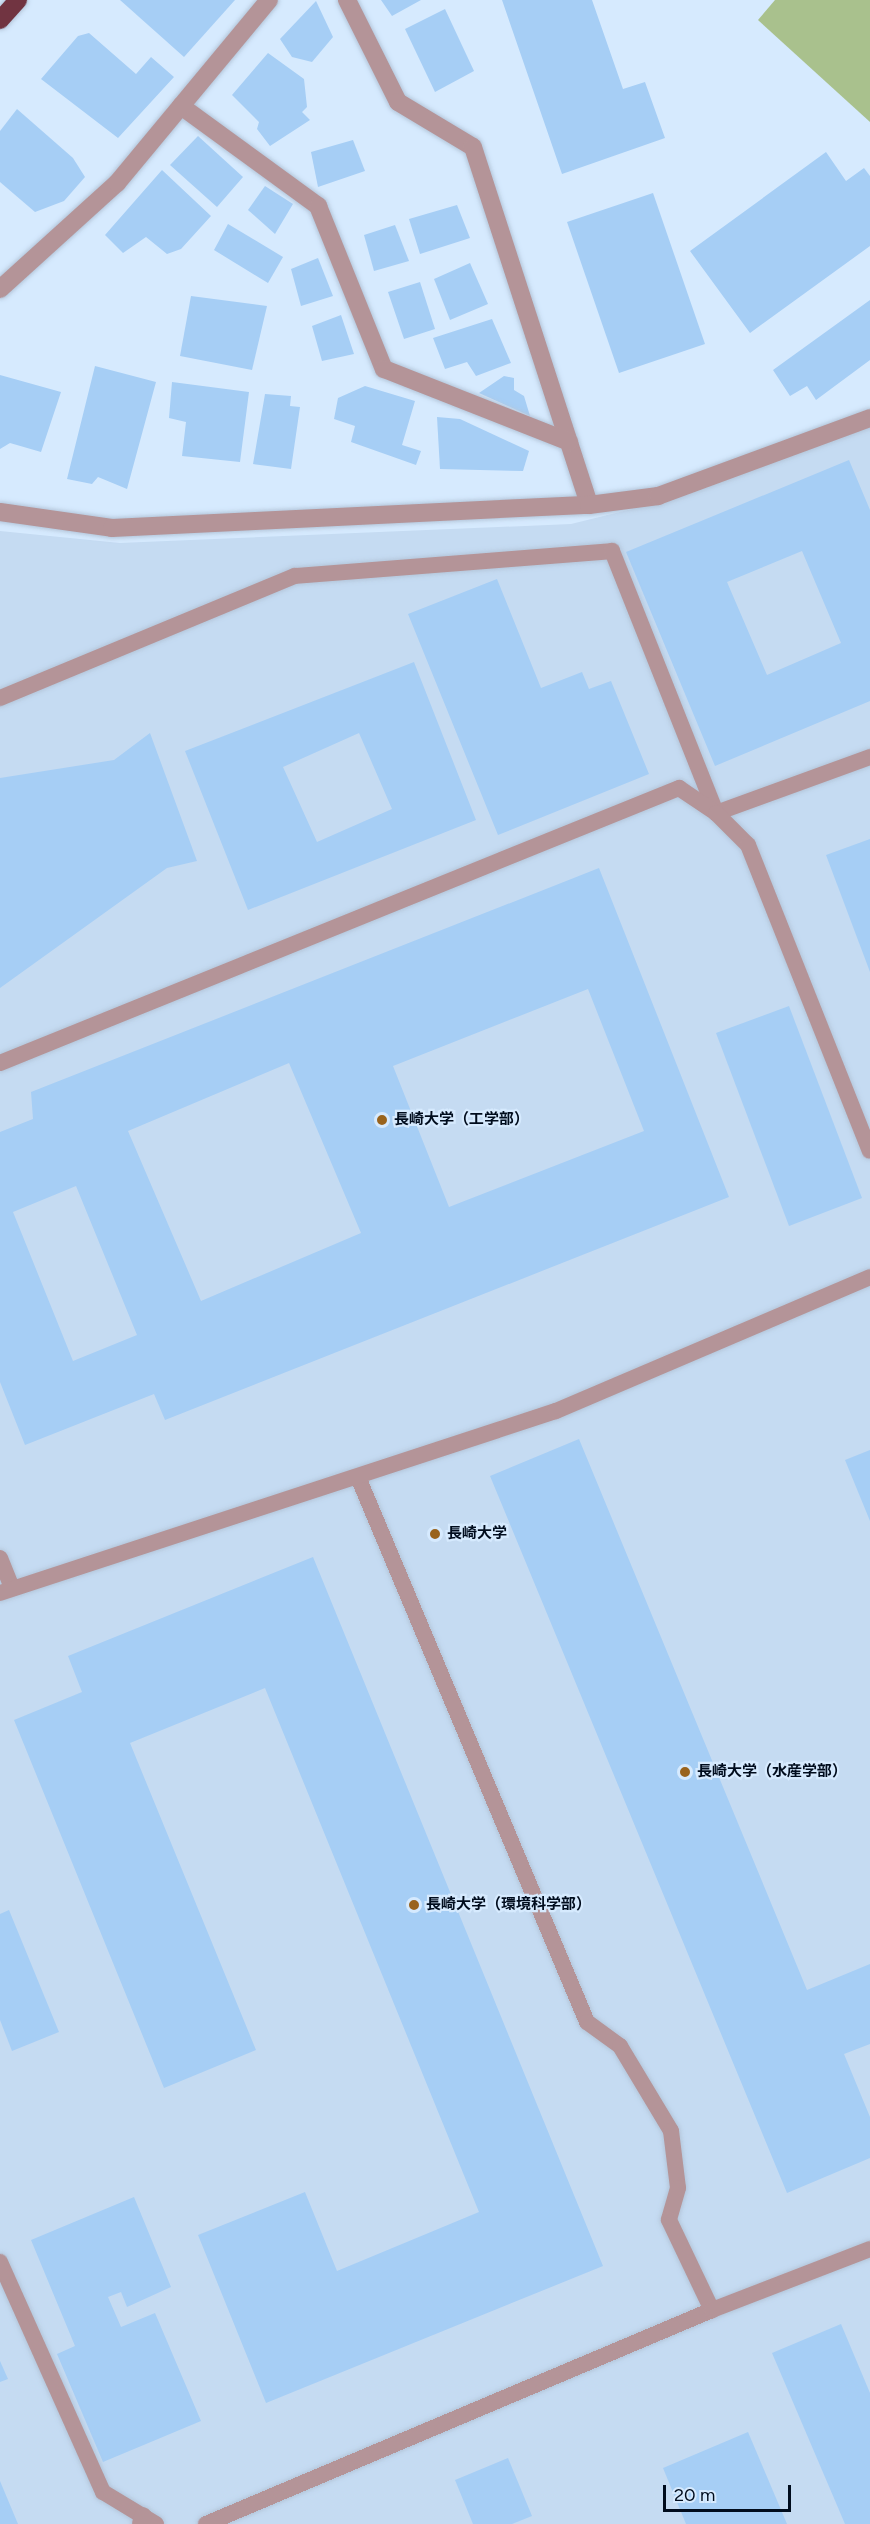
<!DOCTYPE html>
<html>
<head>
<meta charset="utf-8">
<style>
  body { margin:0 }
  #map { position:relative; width:870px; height:2524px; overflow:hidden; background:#d6eafe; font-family:Figtree,"Noto Sans JP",sans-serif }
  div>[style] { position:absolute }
  .built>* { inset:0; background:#c5dbf2 }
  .green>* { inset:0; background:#a9c18d }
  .building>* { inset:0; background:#a6cef5 }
  .roads { filter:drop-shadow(0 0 2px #b4c6da) drop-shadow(0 0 2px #b4c6da) }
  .lane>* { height:16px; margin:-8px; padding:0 8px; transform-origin:8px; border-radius:8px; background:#b49498 }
  .street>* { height:18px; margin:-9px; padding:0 9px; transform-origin:9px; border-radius:9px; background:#b49498 }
  .highway>* { height:18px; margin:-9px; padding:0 9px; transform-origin:9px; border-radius:9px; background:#713441 }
  .dots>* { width:16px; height:16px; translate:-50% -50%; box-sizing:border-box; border:3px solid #d6eafe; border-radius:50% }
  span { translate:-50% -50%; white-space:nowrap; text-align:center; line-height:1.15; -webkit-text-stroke:4.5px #d6eafe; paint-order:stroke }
  .poi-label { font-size:15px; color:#000c1d; font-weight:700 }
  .left { translate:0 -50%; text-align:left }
  .scale { position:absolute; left:663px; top:2485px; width:128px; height:27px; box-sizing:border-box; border:3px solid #000c1d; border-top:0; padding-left:8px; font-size:18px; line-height:21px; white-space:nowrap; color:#000c1d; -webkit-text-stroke:4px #d6eafe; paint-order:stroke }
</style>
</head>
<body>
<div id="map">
  <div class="built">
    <div style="clip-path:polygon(870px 427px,870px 2524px,0 2524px,0 531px,120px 543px,571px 524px,681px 497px)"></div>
  </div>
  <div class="green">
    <div style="clip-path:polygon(775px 0,870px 0,870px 122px,758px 20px)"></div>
  </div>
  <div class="building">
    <div style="clip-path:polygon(120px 0,235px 0,184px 57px)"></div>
    <div style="clip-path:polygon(381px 0,421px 0,392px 16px)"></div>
    <div style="clip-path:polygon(502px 0,592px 0,623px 89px,645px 82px,665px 138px,562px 174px)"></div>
    <div style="clip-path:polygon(316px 1px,333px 37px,312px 62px,292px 57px,280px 39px)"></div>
    <div style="clip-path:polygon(445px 9px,474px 71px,435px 92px,405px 29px)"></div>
    <div style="clip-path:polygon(89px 33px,136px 74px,151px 57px,174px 77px,118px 138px,41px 79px,78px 36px)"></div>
    <div style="clip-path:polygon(268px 53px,304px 79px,307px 107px,302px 112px,310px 120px,270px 146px,257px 129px,259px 122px,232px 95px)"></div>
    <div style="clip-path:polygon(17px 109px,73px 158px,85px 177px,64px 201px,35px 212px,0 182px,0 131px)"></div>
    <div style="clip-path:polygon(198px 136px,243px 177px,217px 207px,170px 165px)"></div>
    <div style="clip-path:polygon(353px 140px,365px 171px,318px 187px,311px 152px)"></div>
    <div style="clip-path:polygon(826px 152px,846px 181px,864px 168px,870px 176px,870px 246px,750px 333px,690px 251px)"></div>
    <div style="clip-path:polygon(162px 170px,211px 216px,181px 249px,167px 254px,146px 237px,123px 253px,105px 235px)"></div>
    <div style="clip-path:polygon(265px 186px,293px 204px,275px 234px,248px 210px)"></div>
    <div style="clip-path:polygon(653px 193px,705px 344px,619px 373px,567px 222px)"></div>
    <div style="clip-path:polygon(457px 205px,470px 238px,420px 254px,409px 219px)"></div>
    <div style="clip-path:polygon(228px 224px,283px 257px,268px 283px,214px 250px)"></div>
    <div style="clip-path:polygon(395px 225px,409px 261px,374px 271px,364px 235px)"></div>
    <div style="clip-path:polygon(318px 258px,333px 296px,301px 306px,291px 269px)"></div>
    <div style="clip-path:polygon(470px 263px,488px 304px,450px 320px,434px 279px)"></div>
    <div style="clip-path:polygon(420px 282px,435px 329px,404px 339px,388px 292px)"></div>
    <div style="clip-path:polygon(191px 296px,267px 306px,252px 370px,180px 356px)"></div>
    <div style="clip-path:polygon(870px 300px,870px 360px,816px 400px,807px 386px,790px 396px,773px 370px)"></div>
    <div style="clip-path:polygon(341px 315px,354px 354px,322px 361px,312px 326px)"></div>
    <div style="clip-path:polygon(492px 319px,511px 363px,476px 376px,467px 362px,445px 369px,433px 338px)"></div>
    <div style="clip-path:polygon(95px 366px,156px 382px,127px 489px,98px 477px,92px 484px,67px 479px)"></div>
    <div style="clip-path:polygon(0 375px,61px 392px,41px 452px,10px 443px,0 449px)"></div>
    <div style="clip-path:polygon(504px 376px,514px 378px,514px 390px,524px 396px,530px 416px,479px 393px)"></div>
    <div style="clip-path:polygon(172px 382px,249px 392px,240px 462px,182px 456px,186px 422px,169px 418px)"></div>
    <div style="clip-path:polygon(365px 386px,415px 401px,402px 445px,421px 451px,416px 465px,351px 442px,355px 426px,334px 419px,338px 398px)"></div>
    <div style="clip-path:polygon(265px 394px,291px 396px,290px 406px,300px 407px,291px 469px,253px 464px)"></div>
    <div style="clip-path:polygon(437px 417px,460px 419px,529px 451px,523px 471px,440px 469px)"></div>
    <div style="clip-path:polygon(evenodd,849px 460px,870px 510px,870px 701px,715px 766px,626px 552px,849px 460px,802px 551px,841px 643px,767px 675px,727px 582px,802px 551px)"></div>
    <div style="clip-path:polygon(497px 579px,541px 688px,582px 672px,589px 689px,611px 681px,649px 774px,498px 835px,408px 614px)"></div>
    <div style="clip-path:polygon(evenodd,414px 662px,476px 820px,248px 910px,185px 751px,414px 662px,359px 733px,392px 809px,317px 842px,283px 767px,359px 733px)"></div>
    <div style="clip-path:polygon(150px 733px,197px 861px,167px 868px,0 988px,0 778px,114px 760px)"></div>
    <div style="clip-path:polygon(870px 839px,870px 972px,826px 855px)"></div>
    <div style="clip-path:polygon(evenodd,599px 868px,729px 1197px,165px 1420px,154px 1394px,25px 1445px,0 1382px,0 1132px,33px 1119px,31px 1092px,599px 868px,588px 989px,644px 1131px,449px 1207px,393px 1066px,588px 989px,599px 868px,289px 1063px,361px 1233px,201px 1301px,128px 1131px,289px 1063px,599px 868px,76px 1186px,137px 1335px,73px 1361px,13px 1212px,76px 1186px)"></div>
    <div style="clip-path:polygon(789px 1006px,862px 1198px,789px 1226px,716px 1033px)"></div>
    <div style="clip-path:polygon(579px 1439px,807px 1990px,870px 1964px,870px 2044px,844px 2054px,870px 2117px,870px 2158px,787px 2193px,490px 1476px)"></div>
    <div style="clip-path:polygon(870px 1450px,870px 1521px,845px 1460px)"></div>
    <div style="clip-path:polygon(313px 1557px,603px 2266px,266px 2403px,198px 2235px,305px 2192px,337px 2271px,479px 2212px,265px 1688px,130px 1743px,256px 2050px,164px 2088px,14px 1720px,82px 1692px,68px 1656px)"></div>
    <div style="clip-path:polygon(9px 1910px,59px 2032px,12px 2051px,0 2020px,0 1914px)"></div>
    <div style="clip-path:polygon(134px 2197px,171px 2287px,127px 2307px,121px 2292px,108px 2297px,121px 2327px,155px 2313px,201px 2421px,103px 2462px,57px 2354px,75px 2346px,31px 2240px)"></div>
    <div style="clip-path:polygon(841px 2324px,870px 2393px,870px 2524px,845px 2524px,772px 2353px)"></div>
    <div style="clip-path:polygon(0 2361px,8px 2379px,0 2382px)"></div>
    <div style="clip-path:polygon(748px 2432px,787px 2524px,686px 2524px,663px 2468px)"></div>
    <div style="clip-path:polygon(508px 2458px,532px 2516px,512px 2524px,473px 2524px,455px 2480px)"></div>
    <div style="clip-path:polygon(0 2481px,18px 2524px,0 2524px)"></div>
  </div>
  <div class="roads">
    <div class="lane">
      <div style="left:0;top:698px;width:319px;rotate:-22.5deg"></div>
      <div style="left:295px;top:576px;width:318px;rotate:-4.5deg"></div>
      <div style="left:612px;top:551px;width:282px;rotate:68.3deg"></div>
      <div style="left:716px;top:813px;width:164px;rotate:-20deg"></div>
      <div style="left:0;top:1063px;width:733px;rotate:-22.05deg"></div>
      <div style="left:679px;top:788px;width:45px;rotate:34deg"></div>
      <div style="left:716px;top:813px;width:45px;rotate:45deg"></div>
      <div style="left:748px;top:845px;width:329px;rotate:68.3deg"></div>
      <div style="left:358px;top:1477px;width:591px;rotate:67.21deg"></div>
      <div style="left:587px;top:2022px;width:41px;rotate:36deg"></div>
      <div style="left:620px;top:2046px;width:99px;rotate:59deg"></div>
      <div style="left:671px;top:2131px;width:57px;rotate:83deg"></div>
      <div style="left:678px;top:2188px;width:33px;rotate:106deg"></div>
      <div style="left:669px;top:2220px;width:100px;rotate:64.5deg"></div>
      <div style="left:0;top:1558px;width:32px;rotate:68deg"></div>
      <div style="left:0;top:1593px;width:585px;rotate:-18.13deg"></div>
      <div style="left:556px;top:1411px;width:341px;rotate:-23.1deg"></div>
      <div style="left:0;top:2262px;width:252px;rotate:65.9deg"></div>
      <div style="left:103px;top:2492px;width:62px;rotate:31.1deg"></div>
      <div style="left:206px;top:2524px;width:549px;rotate:-22.92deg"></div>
      <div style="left:712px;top:2310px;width:169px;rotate:-21.1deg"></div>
    </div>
    <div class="street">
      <div style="left:347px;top:0;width:114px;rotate:63.4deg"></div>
      <div style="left:398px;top:102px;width:87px;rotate:31deg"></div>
      <div style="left:473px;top:147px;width:376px;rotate:72deg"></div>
      <div style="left:181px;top:106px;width:170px;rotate:36.1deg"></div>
      <div style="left:318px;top:206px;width:176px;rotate:68deg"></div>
      <div style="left:384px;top:369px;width:199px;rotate:21.5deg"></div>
      <div style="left:0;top:289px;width:158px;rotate:-42.2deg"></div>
      <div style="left:117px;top:183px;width:238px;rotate:-50.3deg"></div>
      <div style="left:0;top:512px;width:113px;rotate:8.1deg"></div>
      <div style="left:112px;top:528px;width:478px;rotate:-2.8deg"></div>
      <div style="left:589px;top:505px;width:70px;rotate:-7.4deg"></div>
      <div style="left:658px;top:496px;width:226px;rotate:-20.2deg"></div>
      <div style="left:141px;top:2524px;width:8px;rotate:-76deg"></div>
    </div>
    <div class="highway">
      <div style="left:0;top:20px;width:27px;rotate:-48deg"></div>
    </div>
  </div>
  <div class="dots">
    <div style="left:382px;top:1120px;background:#99631c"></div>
    <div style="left:435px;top:1534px;background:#99631c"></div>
    <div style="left:685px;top:1772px;background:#99631c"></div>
    <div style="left:414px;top:1905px;background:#99631c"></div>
  </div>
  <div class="poi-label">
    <span class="left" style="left:394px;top:1120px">長崎大学（工学部）</span>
    <span class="left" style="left:447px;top:1534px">長崎大学</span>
    <span class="left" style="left:697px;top:1772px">長崎大学（水産学部）</span>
    <span class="left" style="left:426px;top:1905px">長崎大学（環境科学部）</span>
  </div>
  <div class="scale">20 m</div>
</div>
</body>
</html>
